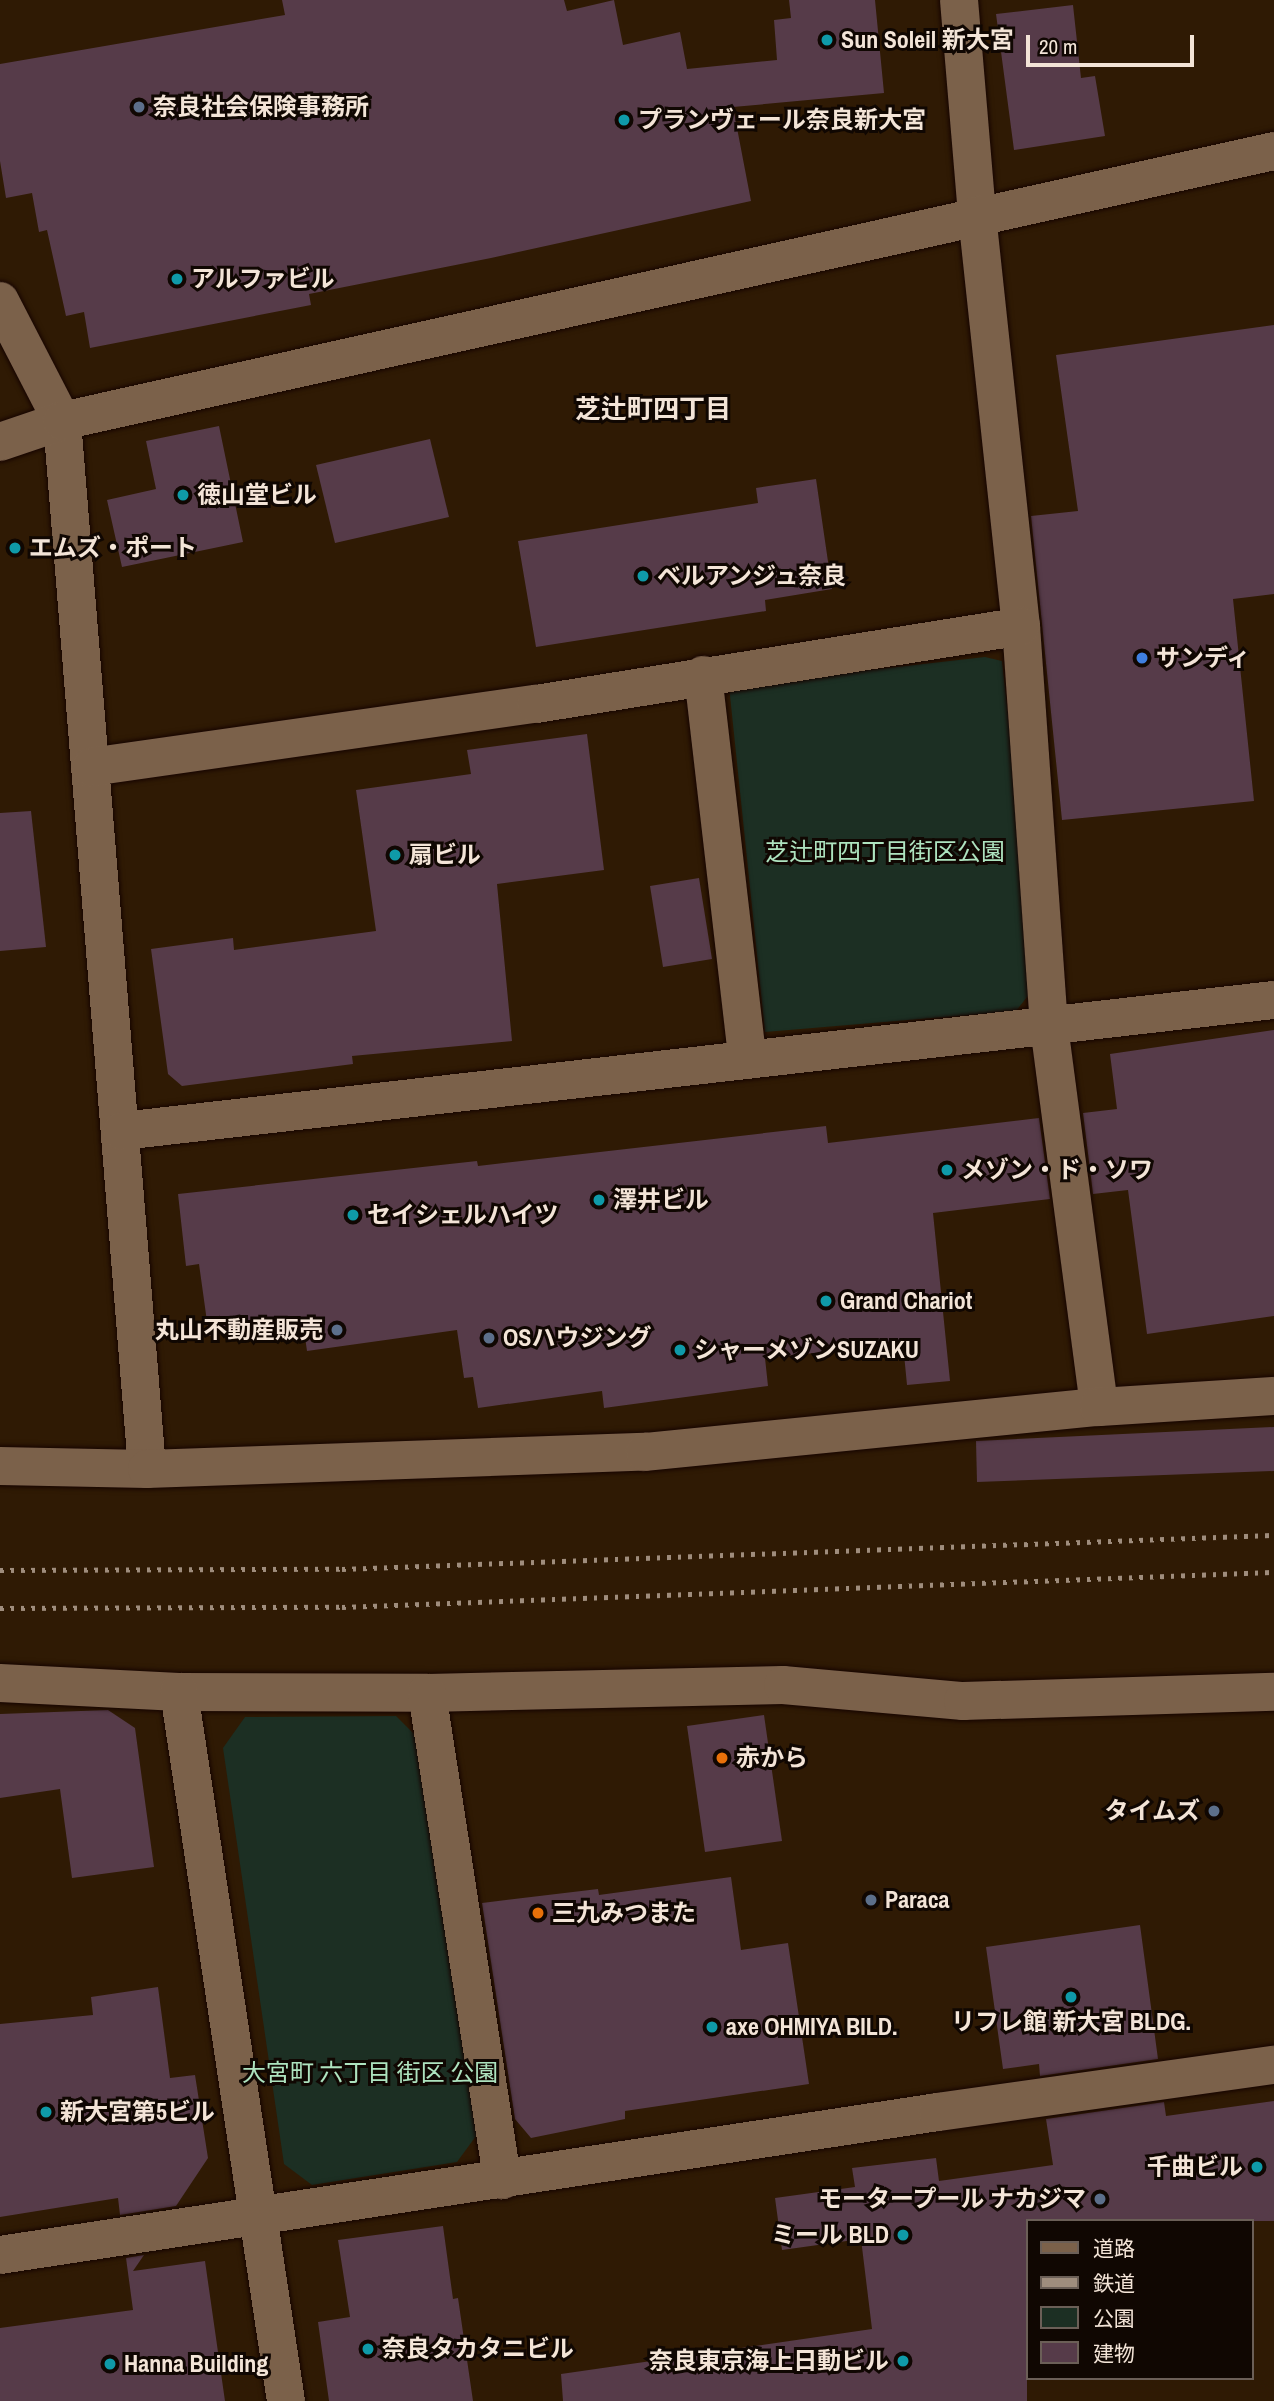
<!DOCTYPE html>
<html>
<head>
<meta charset="utf-8">
<style>
  body { margin:0 }
  #map { position:relative; width:1274px; height:2401px; overflow:hidden; background:#2f1a04; font-family:"Archivo Narrow","Noto Sans JP",sans-serif }
  div>[style] { position:absolute }
  .green>* { inset:0; background:#1c2f23 }
  .building>* { inset:0; background:#563b49 }
  .roads { filter:drop-shadow(0 0 2px #160400) drop-shadow(0 0 2px #160400) }
  .street>* { height:38px; margin:-19px; padding:0 19px; transform-origin:19px; border-radius:19px; background:#7b614a }
  .rail>* { height:5px; margin-top:-2.5px; transform-origin:0; background:repeating-linear-gradient(90deg,#9f8d7d 0 3.5px,transparent 0 10.5px) }
  .dots>* { width:19px; height:19px; translate:-50% -50%; box-sizing:border-box; border:4px solid #100702; border-radius:50% }
  span { translate:-50% -50%; white-space:nowrap; text-align:center; line-height:1.15; -webkit-text-stroke:6px #100702; paint-order:stroke }
  .poi-label { font-size:24px; color:#f3e4d7; font-weight:700 }
  .left { translate:0 -50%; text-align:left }
  .right { translate:-100% -50%; text-align:right }
  .park-label { font-size:24px; color:#aee3bf }
  .neighbourhood-label { font-size:26px; color:#f3e4d7; font-weight:700 }
  .legend { position:absolute; left:1026px; top:2219px; width:228px; height:161px; box-sizing:border-box; background:#100702; border:2px solid #6b5f57; margin:0; padding:9px 12px; list-style:none; font-size:21px; color:#f3e4d7 }
  .legend li { display:flex; align-items:center; gap:14px; height:35px }
  .legend b { width:35px; border:2px solid #6b5f57 }
  .scale { position:absolute; left:1026px; top:35px; width:168px; height:32px; box-sizing:border-box; border:4px solid #f3e4d7; border-top:0; padding-left:9px; font-size:21px; line-height:24px; white-space:nowrap; color:#f3e4d7; -webkit-text-stroke:5px #100702; paint-order:stroke }
</style>
</head>
<body>
<div id="map">
  <div class="green">
    <div style="clip-path:polygon(985px 657px,1002px 661px,1038px 983px,1016px 1011px,765px 1032px,729px 686px)"></div>
    <div style="clip-path:polygon(396px 1716px,419px 1739px,479px 2132px,457px 2162px,312px 2185px,284px 2164px,223px 1748px,245px 1717px)"></div>
  </div>
  <div class="building">
    <div style="clip-path:polygon(282px 0,564px 0,567px 11px,614px 0,623px 45px,680px 32px,687px 69px,777px 60px,774px 20px,791px 18px,789px 0,875px 0,884px 93px,733px 107px,751px 201px,491px 258px,309px 294px,311px 305px,90px 348px,84px 312px,66px 316px,47px 230px,39px 232px,32px 193px,6px 198px,0 161px,0 64px,285px 15px)"></div>
    <div style="clip-path:polygon(1073px 5px,1081px 78px,1095px 76px,1105px 136px,1014px 150px,996px 14px)"></div>
    <div style="clip-path:polygon(1274px 325px,1274px 594px,1233px 599px,1254px 801px,1062px 820px,1031px 516px,1078px 511px,1056px 355px)"></div>
    <div style="clip-path:polygon(219px 426px,243px 542px,122px 567px,107px 500px,156px 489px,146px 441px)"></div>
    <div style="clip-path:polygon(430px 439px,449px 517px,335px 543px,316px 465px)"></div>
    <div style="clip-path:polygon(816px 479px,832px 589px,765px 600px,766px 611px,536px 647px,518px 541px,758px 503px,756px 488px)"></div>
    <div style="clip-path:polygon(587px 734px,604px 870px,497px 884px,512px 1041px,352px 1056px,353px 1064px,182px 1086px,168px 1074px,151px 949px,233px 938px,234px 950px,376px 931px,356px 790px,471px 774px,467px 750px)"></div>
    <div style="clip-path:polygon(31px 811px,46px 947px,0 951px,0 813px)"></div>
    <div style="clip-path:polygon(699px 878px,712px 959px,663px 967px,650px 886px)"></div>
    <div style="clip-path:polygon(1274px 1030px,1274px 1316px,1147px 1334px,1128px 1190px,1093px 1194px,1083px 1113px,1117px 1109px,1110px 1054px)"></div>
    <div style="clip-path:polygon(1039px 1118px,1050px 1199px,933px 1213px,950px 1381px,907px 1385px,903px 1344px,765px 1358px,768px 1386px,604px 1408px,602px 1391px,478px 1408px,473px 1377px,464px 1378px,457px 1330px,307px 1351px,303px 1323px,209px 1336px,199px 1264px,186px 1266px,178px 1194px,477px 1161px,478px 1166px,826px 1126px,828px 1143px)"></div>
    <div style="clip-path:polygon(1274px 1427px,1274px 1471px,977px 1482px,976px 1441px)"></div>
    <div style="clip-path:polygon(108px 1710px,135px 1728px,154px 1867px,72px 1878px,60px 1789px,0 1798px,0 1714px)"></div>
    <div style="clip-path:polygon(764px 1715px,782px 1841px,705px 1852px,687px 1726px)"></div>
    <div style="clip-path:polygon(731px 1877px,741px 1950px,788px 1943px,809px 2084px,625px 2111px,625px 2119px,531px 2138px,515px 2119px,482px 1903px,598px 1889px,599px 1895px)"></div>
    <div style="clip-path:polygon(1140px 1925px,1158px 2059px,1040px 2076px,1039px 2064px,1003px 2069px,986px 1947px)"></div>
    <div style="clip-path:polygon(158px 1987px,170px 2078px,195px 2075px,208px 2158px,176px 2206px,120px 2215px,118px 2198px,0 2217px,0 2024px,93px 2015px,91px 1997px)"></div>
    <div style="clip-path:polygon(1274px 2101px,1274px 2221px,1027px 2221px,1027px 2401px,563px 2401px,561px 2374px,872px 2329px,861px 2239px,782px 2250px,775px 2198px,855px 2187px,852px 2168px,936px 2158px,939px 2181px,1053px 2165px,1046px 2119px,1164px 2102px,1166px 2116px)"></div>
    <div style="clip-path:polygon(443px 2226px,453px 2299px,458px 2298px,473px 2401px,329px 2401px,318px 2322px,350px 2317px,338px 2240px)"></div>
    <div style="clip-path:polygon(144px 2255px,133px 2271px,205px 2261px,225px 2401px,0 2401px,0 2328px,133px 2310px,126px 2258px)"></div>
  </div>
  <div class="roads">
    <div class="street">
      <div style="left:959px;top:0;width:216px;rotate:85.2deg"></div>
      <div style="left:977px;top:215px;width:413px;rotate:83.9deg"></div>
      <div style="left:1021px;top:626px;width:401px;rotate:86deg"></div>
      <div style="left:1049px;top:1026px;width:384px;rotate:82.5deg"></div>
      <div style="left:0;top:301px;width:135px;rotate:62.7deg"></div>
      <div style="left:62px;top:421px;width:1051px;rotate:85.36deg"></div>
      <div style="left:0;top:442px;width:65px;rotate:-18.7deg"></div>
      <div style="left:62px;top:421px;width:1242px;rotate:-12.56deg"></div>
      <div style="left:703px;top:675px;width:386px;rotate:83.4deg"></div>
      <div style="left:91px;top:767px;width:449px;rotate:-8.1deg"></div>
      <div style="left:536px;top:704px;width:491px;rotate:-9.1deg"></div>
      <div style="left:122px;top:1131px;width:1159px;rotate:-6.49deg"></div>
      <div style="left:0;top:1466px;width:147px;rotate:1.2deg"></div>
      <div style="left:147px;top:1469px;width:498px;rotate:-2deg"></div>
      <div style="left:645px;top:1452px;width:456px;rotate:-5.7deg"></div>
      <div style="left:1099px;top:1407px;width:175px;rotate:-3.6deg"></div>
      <div style="left:0;top:1683px;width:179px;rotate:2.9deg"></div>
      <div style="left:179px;top:1692px;width:248px;rotate:0.2deg"></div>
      <div style="left:427px;top:1693px;width:356px;rotate:-1.3deg"></div>
      <div style="left:783px;top:1685px;width:181px;rotate:5.1deg"></div>
      <div style="left:963px;top:1701px;width:311px;rotate:-1.7deg"></div>
      <div style="left:179px;top:1692px;width:717px;rotate:81.42deg"></div>
      <div style="left:427px;top:1693px;width:493px;rotate:81.2deg"></div>
      <div style="left:0;top:2255px;width:949px;rotate:-8.67deg"></div>
      <div style="left:938px;top:2112px;width:339px;rotate:-8deg"></div>
    </div>
  </div>
  <div class="rail">
    <div style="left:0;top:1570px;width:342px;rotate:-0.2deg"></div>
    <div style="left:342px;top:1569px;width:933px;rotate:-2.09deg"></div>
    <div style="left:0;top:1608px;width:342px;rotate:-0.2deg"></div>
    <div style="left:342px;top:1607px;width:933px;rotate:-2.15deg"></div>
  </div>
  <div class="dots">
    <div style="left:827px;top:40px;background:#0f9aa8"></div>
    <div style="left:139px;top:107px;background:#5c6f8a"></div>
    <div style="left:624px;top:120px;background:#0f9aa8"></div>
    <div style="left:177px;top:279px;background:#0f9aa8"></div>
    <div style="left:183px;top:495px;background:#0f9aa8"></div>
    <div style="left:15px;top:548px;background:#0f9aa8"></div>
    <div style="left:643px;top:576px;background:#0f9aa8"></div>
    <div style="left:1142px;top:658px;background:#3f7fe0"></div>
    <div style="left:395px;top:855px;background:#0f9aa8"></div>
    <div style="left:947px;top:1170px;background:#0f9aa8"></div>
    <div style="left:599px;top:1200px;background:#0f9aa8"></div>
    <div style="left:353px;top:1215px;background:#0f9aa8"></div>
    <div style="left:826px;top:1301px;background:#0f9aa8"></div>
    <div style="left:337px;top:1330px;background:#5c6f8a"></div>
    <div style="left:489px;top:1338px;background:#5c6f8a"></div>
    <div style="left:680px;top:1350px;background:#0f9aa8"></div>
    <div style="left:722px;top:1758px;background:#e8710a"></div>
    <div style="left:1214px;top:1811px;background:#5c6f8a"></div>
    <div style="left:871px;top:1900px;background:#5c6f8a"></div>
    <div style="left:538px;top:1913px;background:#e8710a"></div>
    <div style="left:1071px;top:1997px;background:#0f9aa8"></div>
    <div style="left:712px;top:2027px;background:#0f9aa8"></div>
    <div style="left:46px;top:2112px;background:#0f9aa8"></div>
    <div style="left:1257px;top:2167px;background:#0f9aa8"></div>
    <div style="left:1100px;top:2199px;background:#5c6f8a"></div>
    <div style="left:903px;top:2235px;background:#0f9aa8"></div>
    <div style="left:368px;top:2349px;background:#0f9aa8"></div>
    <div style="left:903px;top:2361px;background:#0f9aa8"></div>
    <div style="left:110px;top:2364px;background:#0f9aa8"></div>
  </div>
  <div class="poi-label">
    <span class="left" style="left:841px;top:40px">Sun Soleil 新大宮</span>
    <span class="left" style="left:153px;top:107px">奈良社会保険事務所</span>
    <span class="left" style="left:638px;top:120px">プランヴェール奈良新大宮</span>
    <span class="left" style="left:191px;top:279px">アルファビル</span>
    <span class="left" style="left:197px;top:495px">徳山堂ビル</span>
    <span class="left" style="left:29px;top:548px">エムズ・ポート</span>
    <span class="left" style="left:657px;top:576px">ベルアンジュ奈良</span>
    <span class="left" style="left:1156px;top:658px">サンディ</span>
    <span class="left" style="left:409px;top:855px">扇ビル</span>
    <span class="left" style="left:961px;top:1170px">メゾン・ド・ソワ</span>
    <span class="left" style="left:613px;top:1200px">澤井ビル</span>
    <span class="left" style="left:367px;top:1215px">セイシェルハイツ</span>
    <span class="left" style="left:840px;top:1301px">Grand Chariot</span>
    <span class="right" style="left:323px;top:1330px">丸山不動産販売</span>
    <span class="left" style="left:503px;top:1338px">OSハウジング</span>
    <span class="left" style="left:694px;top:1350px">シャーメゾンSUZAKU</span>
    <span class="left" style="left:736px;top:1758px">赤から</span>
    <span class="right" style="left:1200px;top:1811px">タイムズ</span>
    <span class="left" style="left:885px;top:1900px">Paraca</span>
    <span class="left" style="left:552px;top:1913px">三九みつまた</span>
    <span style="left:1071px;top:2022px">リフレ館 新大宮 BLDG.</span>
    <span class="left" style="left:726px;top:2027px">axe OHMIYA BILD.</span>
    <span class="left" style="left:60px;top:2112px">新大宮第5ビル</span>
    <span class="right" style="left:1243px;top:2167px">千曲ビル</span>
    <span class="right" style="left:1086px;top:2199px">モータープール ナカジマ</span>
    <span class="right" style="left:889px;top:2235px">ミール BLD</span>
    <span class="left" style="left:382px;top:2349px">奈良タカタニビル</span>
    <span class="right" style="left:889px;top:2361px">奈良東京海上日動ビル</span>
    <span class="left" style="left:124px;top:2364px">Hanna Building</span>
  </div>
  <div class="park-label">
    <span style="left:885px;top:852px">芝辻町四丁目街区公園</span>
    <span style="left:370px;top:2073px">大宮町 六丁目 街区 公園</span>
  </div>
  <div class="neighbourhood-label">
    <span style="left:653px;top:409px">芝辻町四丁目</span>
  </div>
  <ul class="legend">
  <li><b style="height:9px;background:#7b614a"></b>道路</li>
  <li><b style="height:9px;background:#9f8d7d"></b>鉄道</li>
  <li><b style="height:19px;background:#1c2f23"></b>公園</li>
  <li><b style="height:19px;background:#563b49"></b>建物</li>
  </ul>
  <div class="scale">20 m</div>
</div>
</body>
</html>
